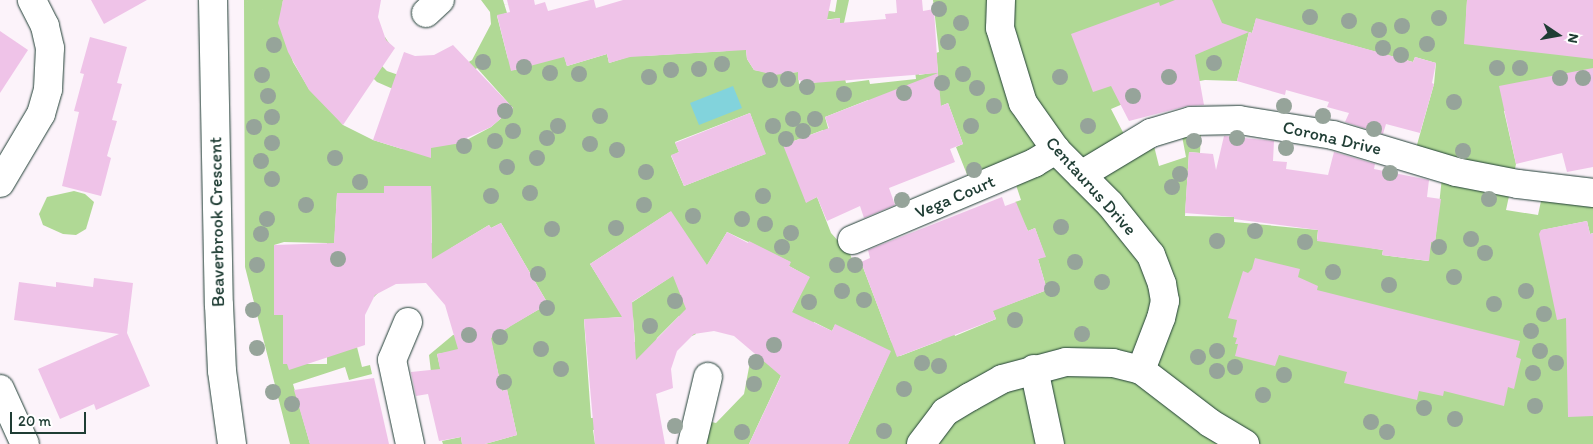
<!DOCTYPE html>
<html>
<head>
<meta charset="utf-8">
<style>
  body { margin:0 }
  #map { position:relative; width:1593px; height:444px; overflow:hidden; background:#fcf3fa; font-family:Itim,sans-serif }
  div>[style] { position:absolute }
  .green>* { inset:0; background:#b0d995 }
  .water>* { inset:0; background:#82d3dc }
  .building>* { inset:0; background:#efc3e8 }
  .roads { filter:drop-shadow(0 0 1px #1f3d34) drop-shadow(0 0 1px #1f3d34) }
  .minor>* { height:28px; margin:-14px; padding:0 14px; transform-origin:14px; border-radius:14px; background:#fff }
  .trees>* { width:16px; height:16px; margin:-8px; border-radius:50%; background:#96a49a }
  span { translate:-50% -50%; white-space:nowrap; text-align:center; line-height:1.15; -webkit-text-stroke:4px #fff; paint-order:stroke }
  .street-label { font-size:18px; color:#1f3d34 }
  .north { position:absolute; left:1533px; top:10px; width:50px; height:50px; -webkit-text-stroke:4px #fff; paint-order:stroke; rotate:102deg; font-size:14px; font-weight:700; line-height:20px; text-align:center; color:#1f3d34 }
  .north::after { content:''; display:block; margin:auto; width:18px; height:22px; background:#1f3d34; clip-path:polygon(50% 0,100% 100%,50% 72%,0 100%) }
  .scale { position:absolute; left:10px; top:412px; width:76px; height:22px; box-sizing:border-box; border:2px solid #1f3d34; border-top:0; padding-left:6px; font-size:15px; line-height:18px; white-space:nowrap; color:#1f3d34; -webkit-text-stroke:4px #fff; paint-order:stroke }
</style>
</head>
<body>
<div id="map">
  <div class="green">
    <div style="clip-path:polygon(evenodd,244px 0,283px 0,280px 21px,283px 32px,293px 62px,309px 89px,353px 60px,336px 24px,338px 0,357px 0,354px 21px,365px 50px,385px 37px,389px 43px,376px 60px,387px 71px,413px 80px,444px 77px,472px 60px,491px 24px,490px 12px,481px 0,503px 0,507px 13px,497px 16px,508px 59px,512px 59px,515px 70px,564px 55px,567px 66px,607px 54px,609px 63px,631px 56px,628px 44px,630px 44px,642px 45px,643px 56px,727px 51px,726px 42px,745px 40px,747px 59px,754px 70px,776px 74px,798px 72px,799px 84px,845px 79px,846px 83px,869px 80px,870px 84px,916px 79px,913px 55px,917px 55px,919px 75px,938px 72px,936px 53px,939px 52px,933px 0,1467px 0,1466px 21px,1512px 25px,1512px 30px,1558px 34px,1558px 43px,1593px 46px,1593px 93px,1504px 111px,1516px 164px,1506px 210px,1538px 215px,1544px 187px,1593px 193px,1593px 233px,1590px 234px,1587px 221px,1542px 230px,1552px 279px,1567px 276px,1577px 322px,1593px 319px,1593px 444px,848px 444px,886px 361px,862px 348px,866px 339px,835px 325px,832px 331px,814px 322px,812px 327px,805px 324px,749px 444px,692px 444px,698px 419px,716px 423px,744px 394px,750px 362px,767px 334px,745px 315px,717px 308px,687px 312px,696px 334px,692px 336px,679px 316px,657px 338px,647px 366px,650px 396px,660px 419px,593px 430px,595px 444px,485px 444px,517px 435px,507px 390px,502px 391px,492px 345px,437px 354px,448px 402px,453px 401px,455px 411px,436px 415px,429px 355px,453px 335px,478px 331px,466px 293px,446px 270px,419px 259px,389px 261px,363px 274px,378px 293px,374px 297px,356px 281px,342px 307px,341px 337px,344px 351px,357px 347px,362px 367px,370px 365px,372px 374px,349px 380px,345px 367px,293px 384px,310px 444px,290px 444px,245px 267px,244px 0,1256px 19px,1413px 62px,1415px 57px,1436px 63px,1434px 84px,1413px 159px,1443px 168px,1435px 242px,1431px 242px,1428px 261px,1382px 255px,1383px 250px,1317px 239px,1318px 230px,1234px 222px,1234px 217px,1185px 216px,1189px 152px,1200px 153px,1201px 133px,1182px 136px,1186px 157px,1159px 166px,1151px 134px,1082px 175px,1092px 185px,1081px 175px,1099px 160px,1129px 144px,1111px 109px,1158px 89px,1205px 80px,1237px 81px,1249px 32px,1252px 33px,1256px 19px,244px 0,363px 68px,377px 82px,393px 89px,410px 95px,428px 95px,447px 92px,446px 87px,461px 81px,477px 68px,513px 108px,491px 127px,461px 143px,402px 149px,373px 140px,343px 125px,325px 104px,329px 96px,363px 68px,244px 0,868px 100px,875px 112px,896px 103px,904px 127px,923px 119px,922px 114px,948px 103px,963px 144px,956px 147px,968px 177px,991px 169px,997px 178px,1012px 173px,1021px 200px,1015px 202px,1018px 211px,1028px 231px,1035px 228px,1045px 256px,1038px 259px,1047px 290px,1002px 307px,997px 295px,988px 299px,996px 319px,955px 336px,949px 320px,936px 324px,942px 340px,900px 356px,891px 341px,861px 262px,854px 264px,850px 254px,831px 233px,817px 197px,806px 202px,786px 144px,823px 130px,825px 137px,830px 135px,825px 117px,868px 100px,244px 0,750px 113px,765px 154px,684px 186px,671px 156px,679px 152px,675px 142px,750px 113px,244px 0,384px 186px,431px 186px,432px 243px,383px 243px,383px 248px,334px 248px,337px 194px,384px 193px,384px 186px,244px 0,670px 212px,701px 257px,619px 311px,590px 264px,670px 212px,244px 0,501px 223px,548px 304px,500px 332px,451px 248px,489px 225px,491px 228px,501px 223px,244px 0,727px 232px,790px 262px,789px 266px,809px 277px,785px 326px,763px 315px,767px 308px,724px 285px,721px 291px,699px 279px,727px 232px,244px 0,284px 242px,327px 243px,327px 364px,283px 364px,283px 315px,274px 315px,274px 245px,284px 242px,244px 0,633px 316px,635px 342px,630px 343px,635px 415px,591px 418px,584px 320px,633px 316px)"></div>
    <div style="clip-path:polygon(774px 0,835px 12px,837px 0,849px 0,844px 23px,840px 23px,840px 18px,793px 23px)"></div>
    <div style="clip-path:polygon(74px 191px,85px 194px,94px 202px,86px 229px,76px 235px,63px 234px,43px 225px,39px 214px,47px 197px)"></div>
    <div style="clip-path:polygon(461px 437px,462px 444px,443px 444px,442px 441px)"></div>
  </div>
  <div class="water">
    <div style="clip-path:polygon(733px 86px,742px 108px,699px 125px,690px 103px)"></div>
  </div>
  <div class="building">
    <div style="clip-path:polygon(91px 0,147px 0,104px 24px)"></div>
    <div style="clip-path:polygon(283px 0,381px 0,378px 17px,386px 40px,395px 48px,343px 125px,309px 90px,288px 52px,278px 23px)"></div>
    <div style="clip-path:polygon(507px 0,534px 0,535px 5px,545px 2px,548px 11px,590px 0,594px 0,596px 8px,623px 0,831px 0,827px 20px,840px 18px,840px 23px,886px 19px,885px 14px,897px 13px,896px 0,922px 0,923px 11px,934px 9px,938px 73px,813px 83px,798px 80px,798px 72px,774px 75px,754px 70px,747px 59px,746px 50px,630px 57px,609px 63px,607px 54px,567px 66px,564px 57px,511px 71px,497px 15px,510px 12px)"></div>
    <div style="clip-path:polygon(1175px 0,1212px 0,1222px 23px,1252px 33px,1256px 18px,1413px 62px,1415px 57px,1436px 63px,1432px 83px,1434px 84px,1420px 133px,1386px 124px,1383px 134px,1345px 122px,1349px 113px,1327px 107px,1329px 102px,1286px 90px,1285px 95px,1237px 81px,1249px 32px,1195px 55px,1204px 105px,1187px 106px,1129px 121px,1111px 86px,1093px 92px,1071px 34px,1159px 2px,1160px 6px)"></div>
    <div style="clip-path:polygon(1467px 0,1593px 0,1593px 59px,1464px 44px)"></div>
    <div style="clip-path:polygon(0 31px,28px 50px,0 93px)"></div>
    <div style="clip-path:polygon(90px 37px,127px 47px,117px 83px,122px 84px,112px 120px,117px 121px,107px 156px,111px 158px,101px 196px,62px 186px,79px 112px,74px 111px,84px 74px,80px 73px)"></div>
    <div style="clip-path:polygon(453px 45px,513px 108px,491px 127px,460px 141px,461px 143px,431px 148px,431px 158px,373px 140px,404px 52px,415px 56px,434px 55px)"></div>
    <div style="clip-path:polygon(1593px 68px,1593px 167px,1567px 172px,1562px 153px,1516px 164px,1499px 86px)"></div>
    <div style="clip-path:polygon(938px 73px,941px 106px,948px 103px,963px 144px,950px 149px,955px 162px,889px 188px,895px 205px,864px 218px,860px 206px,827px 221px,817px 197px,806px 203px,783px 145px,829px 128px,825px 117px)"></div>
    <div style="clip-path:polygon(750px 113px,766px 154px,684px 186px,671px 155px,679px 152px,675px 143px)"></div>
    <div style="clip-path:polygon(1224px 136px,1274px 141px,1273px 161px,1287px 162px,1286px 169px,1328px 175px,1334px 152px,1375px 164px,1374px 169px,1429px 180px,1427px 197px,1441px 199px,1435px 243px,1431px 242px,1429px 261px,1382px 255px,1383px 250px,1317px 241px,1318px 230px,1234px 219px,1234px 217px,1185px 213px,1189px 152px,1213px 154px,1216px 170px)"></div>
    <div style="clip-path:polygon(384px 186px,431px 186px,432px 259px,489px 225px,491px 228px,501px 223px,548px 304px,491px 338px,502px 391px,507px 389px,517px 435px,485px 444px,462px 444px,461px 437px,439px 441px,428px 394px,416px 396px,411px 372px,440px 369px,437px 354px,458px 349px,445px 305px,426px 283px,396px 284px,375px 295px,365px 315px,365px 345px,289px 370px,287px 364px,283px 364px,283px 315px,274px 315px,274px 245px,334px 243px,337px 193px,384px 193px)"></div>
    <div style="clip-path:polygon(1002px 197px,1005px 206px,1016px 202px,1028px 231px,1035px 228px,1046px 257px,1038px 259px,1047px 290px,993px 311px,996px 319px,897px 357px,861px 262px,870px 258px,868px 250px)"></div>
    <div style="clip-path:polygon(evenodd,671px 211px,707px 265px,727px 232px,748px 243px,749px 241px,791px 262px,789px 266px,810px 277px,792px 312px,832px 331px,835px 324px,891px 351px,848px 444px,749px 444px,781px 376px,734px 336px,714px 331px,694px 334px,677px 351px,671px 369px,673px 388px,656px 394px,665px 444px,595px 444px,584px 319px,622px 317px,590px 264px,671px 211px,673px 276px,686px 309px,636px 360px,632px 302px,673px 276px)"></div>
    <div style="clip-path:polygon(1587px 221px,1590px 234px,1593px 233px,1593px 416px,1568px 417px,1566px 318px,1557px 320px,1539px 234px,1541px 230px)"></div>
    <div style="clip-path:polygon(1255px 258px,1300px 269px,1298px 277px,1318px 286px,1317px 290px,1520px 341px,1516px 357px,1521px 359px,1514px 389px,1508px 387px,1504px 406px,1444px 391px,1443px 396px,1419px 391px,1417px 400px,1344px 383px,1347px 372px,1279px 355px,1275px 366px,1235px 356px,1238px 344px,1235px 344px,1237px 338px,1233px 337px,1237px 320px,1228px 318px,1243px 271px,1248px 273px,1252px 269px)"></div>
    <div style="clip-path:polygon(94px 278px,133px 283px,127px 333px,150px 386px,96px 410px,94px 404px,60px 419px,38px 369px,119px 334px,14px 320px,19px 282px,56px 287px,56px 282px,93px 287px)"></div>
    <div style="clip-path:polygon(374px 378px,389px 444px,310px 444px,294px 390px)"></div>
  </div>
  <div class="roads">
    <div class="minor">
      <div style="left:213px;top:0;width:305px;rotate:88.9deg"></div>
      <div style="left:219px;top:305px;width:66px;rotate:87.4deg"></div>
      <div style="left:222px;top:371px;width:74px;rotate:82.2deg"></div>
      <div style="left:1001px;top:0;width:28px;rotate:92deg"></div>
      <div style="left:1000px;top:28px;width:78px;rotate:73deg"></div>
      <div style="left:1023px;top:103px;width:57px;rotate:54.9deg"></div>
      <div style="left:1056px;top:150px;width:76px;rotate:45deg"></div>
      <div style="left:1110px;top:204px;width:65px;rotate:51.2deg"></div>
      <div style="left:1151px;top:255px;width:31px;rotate:69deg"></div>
      <div style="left:1162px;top:284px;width:17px;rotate:80deg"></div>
      <div style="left:1165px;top:301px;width:17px;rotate:103deg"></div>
      <div style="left:1161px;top:318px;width:56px;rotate:111deg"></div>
      <div style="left:426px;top:13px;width:19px;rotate:-43deg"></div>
      <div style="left:1081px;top:175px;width:82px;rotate:-31deg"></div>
      <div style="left:1151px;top:133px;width:42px;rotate:-16.7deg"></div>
      <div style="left:1191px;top:121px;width:48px;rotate:-1.2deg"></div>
      <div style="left:1239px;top:120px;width:95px;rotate:9.1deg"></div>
      <div style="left:1333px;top:135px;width:128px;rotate:16.7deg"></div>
      <div style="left:1456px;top:172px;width:63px;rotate:11deg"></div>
      <div style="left:1518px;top:184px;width:76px;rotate:6.8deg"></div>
      <div style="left:0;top:183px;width:80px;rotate:-59.3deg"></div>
      <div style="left:41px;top:114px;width:26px;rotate:-74deg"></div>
      <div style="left:48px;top:89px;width:41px;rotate:-87.2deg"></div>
      <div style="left:50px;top:48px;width:23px;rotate:-103deg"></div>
      <div style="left:45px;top:26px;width:29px;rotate:-117deg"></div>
      <div style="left:852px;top:240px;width:198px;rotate:-22.9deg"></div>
      <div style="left:1034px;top:163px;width:26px;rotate:-31deg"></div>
      <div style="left:408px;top:322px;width:41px;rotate:112.8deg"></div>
      <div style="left:392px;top:360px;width:86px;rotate:77.9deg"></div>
      <div style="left:1034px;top:369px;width:77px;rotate:78deg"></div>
      <div style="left:0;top:389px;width:60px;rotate:65.6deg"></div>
      <div style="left:692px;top:444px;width:69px;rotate:-76.6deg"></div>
      <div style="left:921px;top:444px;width:40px;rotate:-53deg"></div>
      <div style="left:945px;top:412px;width:29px;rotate:-31deg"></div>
      <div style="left:970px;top:397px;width:37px;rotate:-29deg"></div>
      <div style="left:1002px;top:379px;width:66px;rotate:-14.9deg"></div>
      <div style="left:1066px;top:362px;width:47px;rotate:1.2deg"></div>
      <div style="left:1113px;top:363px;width:29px;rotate:14deg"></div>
      <div style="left:1141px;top:370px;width:87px;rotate:37.5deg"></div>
      <div style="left:1210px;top:423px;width:41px;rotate:31deg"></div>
    </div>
  </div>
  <div class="trees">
    <div style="left:939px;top:9px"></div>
    <div style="left:1310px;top:17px"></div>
    <div style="left:1439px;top:18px"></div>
    <div style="left:1349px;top:21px"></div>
    <div style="left:961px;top:23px"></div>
    <div style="left:1402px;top:26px"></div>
    <div style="left:1379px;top:30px"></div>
    <div style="left:948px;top:42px"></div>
    <div style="left:1427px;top:44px"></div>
    <div style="left:274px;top:45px"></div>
    <div style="left:1383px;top:48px"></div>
    <div style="left:1401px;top:55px"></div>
    <div style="left:483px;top:62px"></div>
    <div style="left:1214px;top:63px"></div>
    <div style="left:722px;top:64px"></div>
    <div style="left:524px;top:67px"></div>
    <div style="left:1497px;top:68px"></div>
    <div style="left:1520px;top:68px"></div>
    <div style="left:699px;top:69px"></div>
    <div style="left:671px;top:70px"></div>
    <div style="left:550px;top:73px"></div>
    <div style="left:579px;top:74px"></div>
    <div style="left:963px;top:74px"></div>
    <div style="left:262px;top:75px"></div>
    <div style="left:649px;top:77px"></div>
    <div style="left:1060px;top:77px"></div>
    <div style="left:1169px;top:77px"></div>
    <div style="left:1560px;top:78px"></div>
    <div style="left:1583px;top:78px"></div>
    <div style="left:788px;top:79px"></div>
    <div style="left:770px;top:80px"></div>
    <div style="left:942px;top:83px"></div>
    <div style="left:807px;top:87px"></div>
    <div style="left:977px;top:88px"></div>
    <div style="left:904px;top:93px"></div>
    <div style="left:844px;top:94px"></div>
    <div style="left:268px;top:96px"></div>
    <div style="left:1133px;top:96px"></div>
    <div style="left:1454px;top:102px"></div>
    <div style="left:994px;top:106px"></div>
    <div style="left:1284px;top:106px"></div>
    <div style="left:505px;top:111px"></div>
    <div style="left:600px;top:116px"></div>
    <div style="left:1323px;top:116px"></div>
    <div style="left:272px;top:117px"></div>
    <div style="left:793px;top:119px"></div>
    <div style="left:815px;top:119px"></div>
    <div style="left:558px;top:126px"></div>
    <div style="left:773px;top:126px"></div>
    <div style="left:971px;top:126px"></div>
    <div style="left:1088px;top:126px"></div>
    <div style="left:254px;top:127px"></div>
    <div style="left:1374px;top:129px"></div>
    <div style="left:513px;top:131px"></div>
    <div style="left:803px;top:131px"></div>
    <div style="left:547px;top:138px"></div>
    <div style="left:1237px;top:138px"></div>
    <div style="left:786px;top:139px"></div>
    <div style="left:495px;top:141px"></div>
    <div style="left:1194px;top:141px"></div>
    <div style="left:272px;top:143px"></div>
    <div style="left:590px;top:144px"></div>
    <div style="left:464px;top:146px"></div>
    <div style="left:1286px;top:148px"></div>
    <div style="left:617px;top:150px"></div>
    <div style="left:1463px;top:151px"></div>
    <div style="left:335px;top:158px"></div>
    <div style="left:537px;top:158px"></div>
    <div style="left:261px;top:161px"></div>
    <div style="left:507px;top:167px"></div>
    <div style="left:974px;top:170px"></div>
    <div style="left:646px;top:172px"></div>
    <div style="left:1390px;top:173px"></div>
    <div style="left:1180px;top:174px"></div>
    <div style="left:272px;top:179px"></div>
    <div style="left:360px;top:182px"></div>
    <div style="left:1172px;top:187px"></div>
    <div style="left:530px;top:193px"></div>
    <div style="left:491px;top:196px"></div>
    <div style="left:763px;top:196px"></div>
    <div style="left:1489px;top:199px"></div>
    <div style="left:902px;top:200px"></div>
    <div style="left:306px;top:205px"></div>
    <div style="left:644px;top:205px"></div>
    <div style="left:693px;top:216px"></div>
    <div style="left:267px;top:219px"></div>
    <div style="left:742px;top:219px"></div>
    <div style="left:765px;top:224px"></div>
    <div style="left:1061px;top:227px"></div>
    <div style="left:616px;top:228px"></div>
    <div style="left:552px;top:229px"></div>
    <div style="left:1255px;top:231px"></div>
    <div style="left:791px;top:233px"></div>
    <div style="left:261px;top:234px"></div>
    <div style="left:1471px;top:239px"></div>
    <div style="left:1217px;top:241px"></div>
    <div style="left:1305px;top:242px"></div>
    <div style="left:782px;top:247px"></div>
    <div style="left:1439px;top:247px"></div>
    <div style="left:1485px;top:253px"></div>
    <div style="left:338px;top:259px"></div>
    <div style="left:1075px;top:262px"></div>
    <div style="left:257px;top:265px"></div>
    <div style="left:837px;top:265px"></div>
    <div style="left:855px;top:265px"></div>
    <div style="left:1333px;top:272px"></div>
    <div style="left:538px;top:274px"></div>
    <div style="left:1454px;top:277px"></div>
    <div style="left:1102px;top:282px"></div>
    <div style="left:1389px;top:285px"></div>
    <div style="left:1052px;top:289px"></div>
    <div style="left:842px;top:291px"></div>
    <div style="left:1526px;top:291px"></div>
    <div style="left:864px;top:300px"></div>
    <div style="left:675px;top:301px"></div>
    <div style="left:809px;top:302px"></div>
    <div style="left:1494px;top:304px"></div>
    <div style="left:547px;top:308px"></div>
    <div style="left:253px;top:310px"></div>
    <div style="left:1544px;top:314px"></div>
    <div style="left:1015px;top:320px"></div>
    <div style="left:650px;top:326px"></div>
    <div style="left:1531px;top:331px"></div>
    <div style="left:1082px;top:334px"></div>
    <div style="left:469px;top:335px"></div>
    <div style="left:500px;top:337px"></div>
    <div style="left:774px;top:345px"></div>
    <div style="left:257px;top:348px"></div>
    <div style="left:541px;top:349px"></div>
    <div style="left:1217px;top:351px"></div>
    <div style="left:1540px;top:351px"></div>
    <div style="left:1198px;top:357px"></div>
    <div style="left:756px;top:362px"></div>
    <div style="left:922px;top:363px"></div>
    <div style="left:1556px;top:363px"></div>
    <div style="left:939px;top:366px"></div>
    <div style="left:1235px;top:367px"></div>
    <div style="left:561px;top:369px"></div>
    <div style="left:1217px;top:371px"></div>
    <div style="left:1533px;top:373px"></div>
    <div style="left:1284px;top:375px"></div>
    <div style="left:504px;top:382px"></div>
    <div style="left:754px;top:384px"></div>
    <div style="left:904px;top:389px"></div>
    <div style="left:273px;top:392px"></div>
    <div style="left:1263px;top:395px"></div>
    <div style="left:292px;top:404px"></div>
    <div style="left:1535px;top:406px"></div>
    <div style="left:1424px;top:408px"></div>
    <div style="left:1455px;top:419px"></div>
    <div style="left:1371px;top:422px"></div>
    <div style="left:675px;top:426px"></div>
    <div style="left:884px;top:431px"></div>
    <div style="left:742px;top:432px"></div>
    <div style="left:1387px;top:432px"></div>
  </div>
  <div class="street-label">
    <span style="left:1332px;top:138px;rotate:13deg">Corona Drive</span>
    <span style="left:1091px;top:186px;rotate:48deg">Centaurus Drive</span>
    <span style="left:955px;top:197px;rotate:-23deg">Vega Court</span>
    <span style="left:217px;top:222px;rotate:-91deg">Beaverbrook Crescent</span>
  </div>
  <div class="north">N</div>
  <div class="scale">20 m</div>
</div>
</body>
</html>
